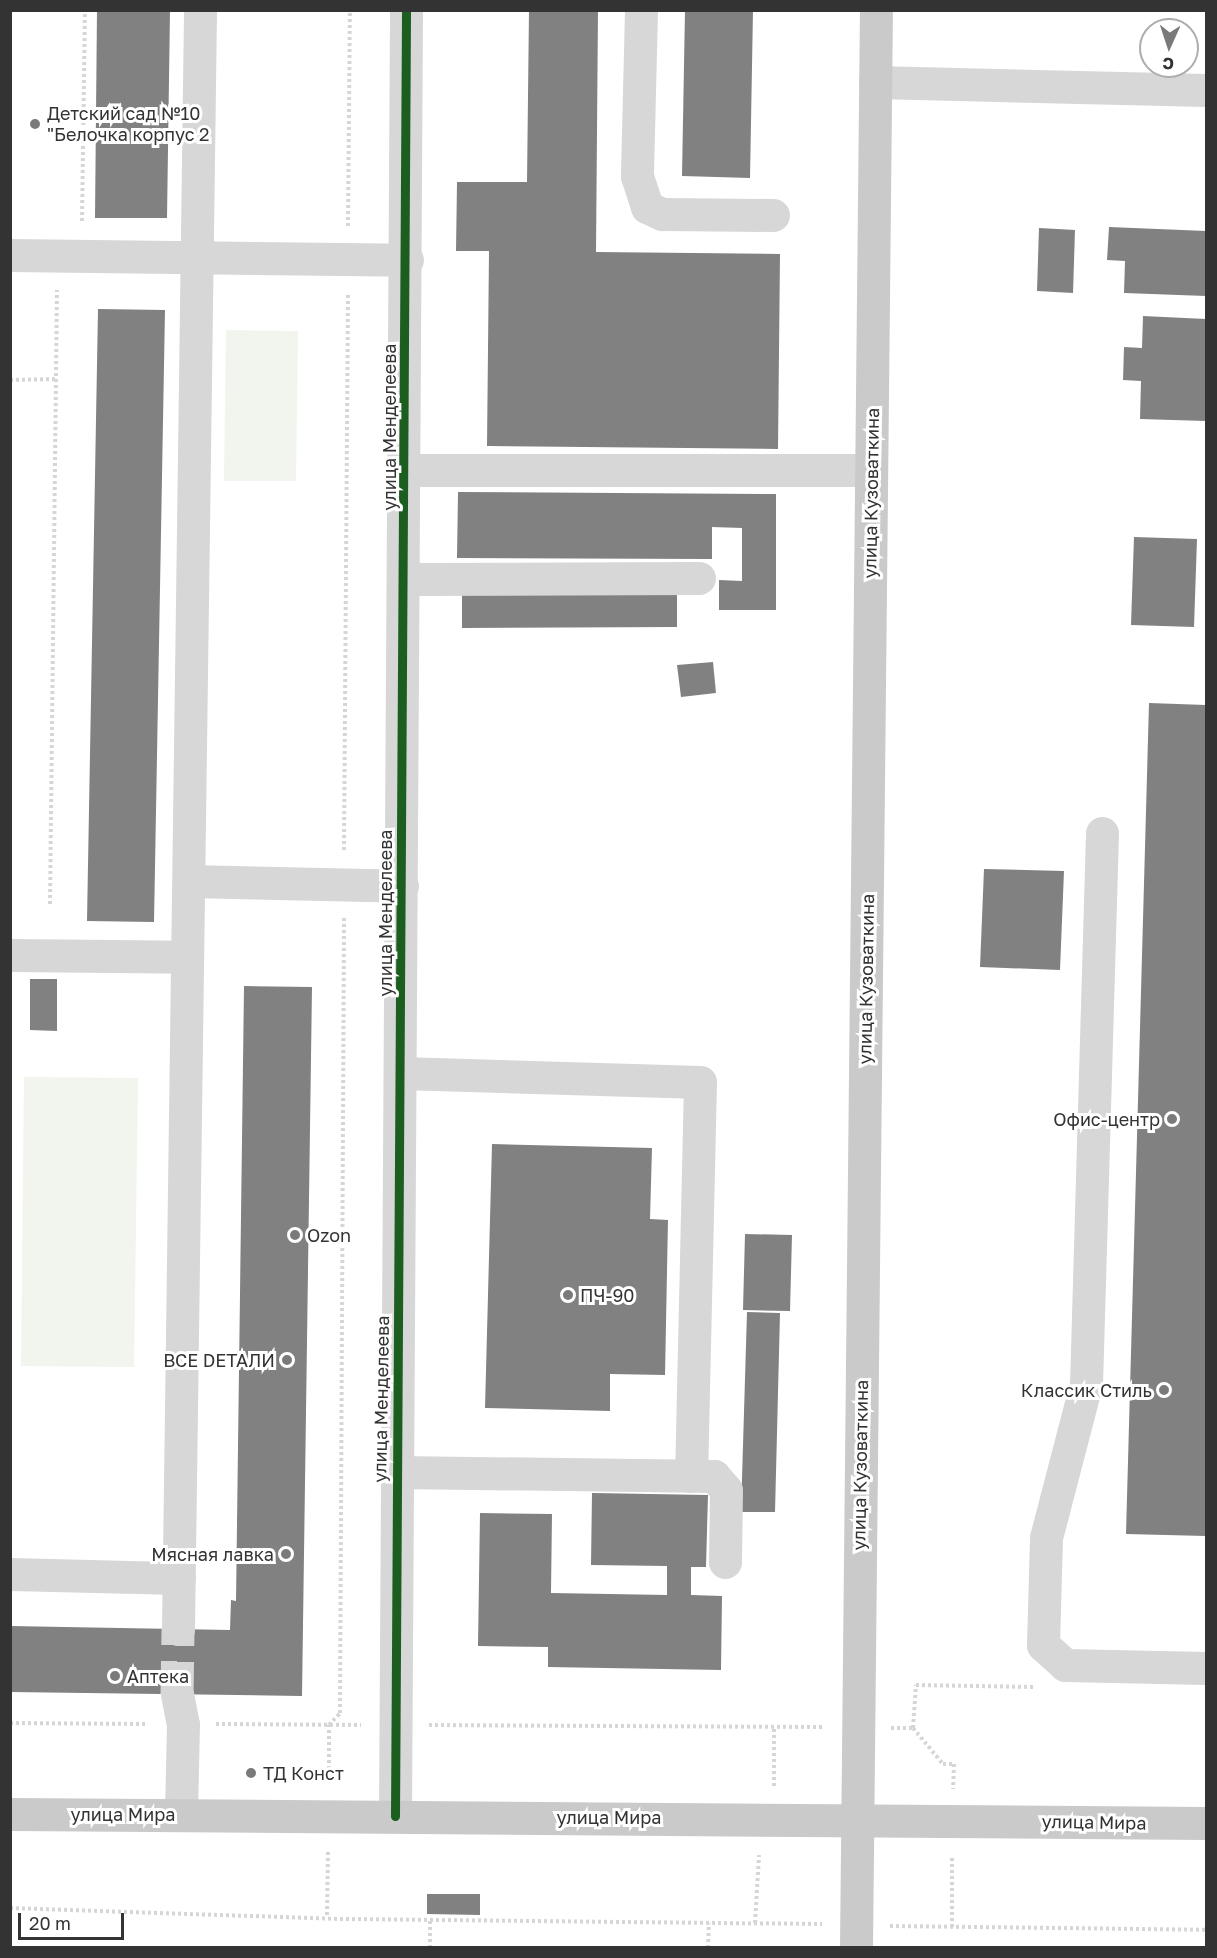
<!DOCTYPE html>
<html>
<head>
<meta charset="utf-8">
<style>
  body { margin:0 }
  #map { position:relative; width:1217px; height:1958px; overflow:hidden; background:#fff; font-family:"Golos Text",sans-serif }
  div>[style] { position:absolute }
  .green>* { inset:0; background:#f1f5ed }
  .building>* { inset:0; background:#818181 }
  .minor-tunnel>* { height:33px; margin-top:-16.5px; transform-origin:0; background:repeating-linear-gradient(90deg,#d6d6d6 0 33px,transparent 0 49px) }
  .path>* { height:4px; margin-top:-2px; transform-origin:0; background:repeating-linear-gradient(90deg,#d6d6d6 0 3px,transparent 0 6px) }
  .minor>* { height:33px; margin:-16.5px; padding:0 16.5px; transform-origin:16.5px; border-radius:16.5px; background:#d7d7d7 }
  .major>* { height:33px; margin:-16.5px; padding:0 16.5px; transform-origin:16.5px; border-radius:16.5px; background:#cacaca }
  .cycleway>* { height:9px; margin:-4.5px; padding:0 4.5px; transform-origin:4.5px; border-radius:4.5px; background:#1b5e20 }
  .dots>* { width:16px; height:16px; translate:-50% -50%; box-sizing:border-box; border:3px solid #fff; border-radius:50% }
  span { translate:-50% -50%; white-space:nowrap; text-align:center; line-height:1.15; -webkit-text-stroke:6px #fff; paint-order:stroke }
  .poi-label { font-size:18px; color:#333 }
  .left { translate:0 -50%; text-align:left }
  .right { translate:-100% -50%; text-align:right }
  .street-label { font-size:18px; color:#333 }
  .frame { position:absolute; inset:0; border:12px solid #333; pointer-events:none }
  .north { position:absolute; left:1139px; top:18px; width:60px; height:60px; box-sizing:border-box; background:#fff; border:2px solid #adadad; border-radius:50%; rotate:183deg; font-size:16px; font-weight:700; line-height:24px; text-align:center; color:#333 }
  .north::after { content:''; display:block; margin:auto; width:21px; height:27px; background:#7a7a7a; clip-path:polygon(50% 0,100% 100%,50% 72%,0 100%) }
  .scale { position:absolute; left:18px; top:1913px; width:106px; height:27px; box-sizing:border-box; border:3px solid #333; border-top:0; padding-left:8px; font-size:18px; line-height:21px; white-space:nowrap; color:#333; -webkit-text-stroke:4px #fff; paint-order:stroke }
</style>
</head>
<body>
<div id="map">
  <div class="green">
    <div style="clip-path:polygon(226px 330px,298px 331px,296px 481px,224px 481px)"></div>
    <div style="clip-path:polygon(24px 1077px,138px 1078px,134px 1367px,21px 1366px)"></div>
  </div>
  <div class="building">
    <div style="clip-path:polygon(97px 10px,170px 10px,167px 218px,95px 218px)"></div>
    <div style="clip-path:polygon(529px 10px,598px 10px,596px 252px,780px 254px,778px 449px,487px 446px,489px 251px,456px 251px,457px 182px,527px 182px)"></div>
    <div style="clip-path:polygon(685px 10px,753px 10px,750px 178px,682px 176px)"></div>
    <div style="clip-path:polygon(1109px 227px,1206px 231px,1206px 296px,1124px 293px,1125px 261px,1107px 260px)"></div>
    <div style="clip-path:polygon(1039px 228px,1075px 230px,1073px 293px,1037px 291px)"></div>
    <div style="clip-path:polygon(98px 309px,165px 310px,154px 922px,87px 921px)"></div>
    <div style="clip-path:polygon(1143px 316px,1206px 319px,1206px 421px,1140px 419px,1141px 381px,1123px 380px,1124px 347px,1142px 348px)"></div>
    <div style="clip-path:polygon(458px 492px,776px 494px,776px 610px,719px 610px,719px 580px,742px 581px,742px 528px,712px 527px,712px 559px,457px 558px)"></div>
    <div style="clip-path:polygon(1134px 537px,1197px 539px,1194px 627px,1131px 625px)"></div>
    <div style="clip-path:polygon(462px 594px,677px 594px,677px 627px,462px 628px)"></div>
    <div style="clip-path:polygon(713px 662px,716px 693px,681px 697px,677px 665px)"></div>
    <div style="clip-path:polygon(1149px 703px,1206px 705px,1206px 1536px,1126px 1534px)"></div>
    <div style="clip-path:polygon(984px 869px,1064px 871px,1060px 970px,980px 967px)"></div>
    <div style="clip-path:polygon(30px 979px,57px 979px,57px 1031px,30px 1030px)"></div>
    <div style="clip-path:polygon(244px 986px,312px 987px,302px 1696px,10px 1692px,10px 1626px,230px 1630px,231px 1600px,236px 1601px)"></div>
    <div style="clip-path:polygon(492px 1144px,652px 1148px,650px 1219px,668px 1220px,665px 1375px,610px 1374px,610px 1411px,485px 1408px)"></div>
    <div style="clip-path:polygon(745px 1234px,792px 1235px,790px 1311px,743px 1310px)"></div>
    <div style="clip-path:polygon(747px 1312px,780px 1313px,775px 1512px,741px 1512px)"></div>
    <div style="clip-path:polygon(592px 1493px,708px 1495px,706px 1567px,691px 1567px,691px 1595px,722px 1596px,721px 1670px,548px 1667px,548px 1647px,478px 1646px,480px 1513px,552px 1514px,551px 1593px,667px 1595px,667px 1566px,591px 1565px)"></div>
    <div style="clip-path:polygon(427px 1894px,480px 1894px,480px 1915px,427px 1914px)"></div>
  </div>
  <div class="minor-tunnel">
    <div style="left:177px;top:1694px;width:65px;rotate:-89.1deg"></div>
  </div>
  <div class="path">
    <div style="left:82px;top:221px;width:211px;rotate:-89.2deg"></div>
    <div style="left:348px;top:226px;width:216px;rotate:-89.5deg"></div>
    <div style="left:10px;top:380px;width:45px;rotate:-1.3deg"></div>
    <div style="left:344px;top:850px;width:557px;rotate:-89.59deg"></div>
    <div style="left:50px;top:904px;width:614px;rotate:-89.35deg"></div>
    <div style="left:10px;top:1723px;width:138px;rotate:0.4deg"></div>
    <div style="left:216px;top:1724px;width:145px;rotate:0.4deg"></div>
    <div style="left:429px;top:1725px;width:394px;rotate:0.3deg"></div>
    <div style="left:891px;top:1728px;width:22px"></div>
    <div style="left:913px;top:1728px;width:47px;rotate:50.2deg"></div>
    <div style="left:943px;top:1764px;width:11px"></div>
    <div style="left:954px;top:1764px;width:25px;rotate:92deg"></div>
    <div style="left:913px;top:1728px;width:43px;rotate:-86deg"></div>
    <div style="left:916px;top:1685px;width:120px;rotate:1deg"></div>
    <div style="left:329px;top:1781px;width:56px;rotate:-90deg"></div>
    <div style="left:329px;top:1725px;width:16px;rotate:-47deg"></div>
    <div style="left:340px;top:1713px;width:796px;rotate:-89.71deg"></div>
    <div style="left:774px;top:1786px;width:60px;rotate:-90deg"></div>
    <div style="left:10px;top:1908px;width:336px;rotate:1.9deg"></div>
    <div style="left:346px;top:1919px;width:476px;rotate:0.6deg"></div>
    <div style="left:327px;top:1915px;width:63px;rotate:-89.1deg"></div>
    <div style="left:755px;top:1923px;width:68px;rotate:-86.6deg"></div>
    <div style="left:890px;top:1926px;width:316px;rotate:0.7deg"></div>
    <div style="left:952px;top:1927px;width:71px;rotate:-90deg"></div>
    <div style="left:430px;top:1948px;width:28px;rotate:-90deg"></div>
    <div style="left:708px;top:1948px;width:25px;rotate:-88deg"></div>
  </div>
  <div class="minor">
    <div style="left:641px;top:10px;width:166px;rotate:91.4deg"></div>
    <div style="left:637px;top:176px;width:33px;rotate:72deg"></div>
    <div style="left:647px;top:207px;width:17px;rotate:25deg"></div>
    <div style="left:662px;top:214px;width:111px;rotate:0.5deg"></div>
    <div style="left:875px;top:82px;width:331px;rotate:1.4deg"></div>
    <div style="left:10px;top:255px;width:397px;rotate:0.7deg"></div>
    <div style="left:405px;top:470px;width:466px"></div>
    <div style="left:404px;top:579px;width:295px;rotate:-0.2deg"></div>
    <div style="left:1102px;top:833px;width:551px;rotate:91.66deg"></div>
    <div style="left:1086px;top:1384px;width:159px;rotate:104.6deg"></div>
    <div style="left:1046px;top:1538px;width:107px;rotate:91.6deg"></div>
    <div style="left:1043px;top:1645px;width:30px;rotate:42deg"></div>
    <div style="left:1065px;top:1665px;width:141px;rotate:1.2deg"></div>
    <div style="left:189px;top:881px;width:213px;rotate:1.3deg"></div>
    <div style="left:10px;top:955px;width:177px;rotate:0.6deg"></div>
    <div style="left:400px;top:1073px;width:300px;rotate:1.7deg"></div>
    <div style="left:700px;top:1082px;width:394px;rotate:91.3deg"></div>
    <div style="left:396px;top:1472px;width:318px;rotate:0.7deg"></div>
    <div style="left:714px;top:1476px;width:18px;rotate:49deg"></div>
    <div style="left:726px;top:1490px;width:72px;rotate:90.8deg"></div>
    <div style="left:10px;top:1574px;width:169px;rotate:1.4deg"></div>
    <div style="left:178px;top:1629px;width:1619px;rotate:-89.22deg"></div>
    <div style="left:177px;top:1694px;width:31px;rotate:79deg"></div>
    <div style="left:183px;top:1724px;width:91px;rotate:91.3deg"></div>
    <div style="left:395px;top:1816px;width:1806px;rotate:-89.65deg"></div>
  </div>
  <div class="major">
    <div style="left:10px;top:1814px;width:1196px;rotate:0.43deg"></div>
    <div style="left:856px;top:1948px;width:1938px;rotate:-89.41deg"></div>
  </div>
  <div class="cycleway">
    <div style="left:395px;top:1816px;width:1806px;rotate:-89.65deg"></div>
  </div>
  <div class="dots">
    <div style="left:35px;top:124px;background:#7a7a7a"></div>
    <div style="left:1172px;top:1119px;background:#7a7a7a"></div>
    <div style="left:295px;top:1235px;background:#7a7a7a"></div>
    <div style="left:568px;top:1295px;background:#7a7a7a"></div>
    <div style="left:287px;top:1360px;background:#7a7a7a"></div>
    <div style="left:1164px;top:1390px;background:#7a7a7a"></div>
    <div style="left:286px;top:1554px;background:#7a7a7a"></div>
    <div style="left:115px;top:1676px;background:#7a7a7a"></div>
    <div style="left:251px;top:1773px;background:#7a7a7a"></div>
  </div>
  <div class="poi-label">
    <span class="left" style="left:47px;top:124px">Детский сад №10<br>"Белочка корпус 2</span>
    <span class="right" style="left:1160px;top:1119px">Офис-центр</span>
    <span class="left" style="left:307px;top:1235px">Ozon</span>
    <span class="left" style="left:580px;top:1295px">ПЧ-90</span>
    <span class="right" style="left:275px;top:1360px">ВСЕ DEТАЛИ</span>
    <span class="right" style="left:1152px;top:1390px">Классик Стиль</span>
    <span class="right" style="left:274px;top:1554px">Мясная лавка</span>
    <span class="left" style="left:127px;top:1676px">Аптека</span>
    <span class="left" style="left:263px;top:1773px">ТД Конст</span>
  </div>
  <div class="street-label">
    <span style="left:389px;top:427px;rotate:-90deg">улица Менделеева</span>
    <span style="left:871px;top:493px;rotate:-89deg">улица Кузоваткина</span>
    <span style="left:385px;top:913px;rotate:-90deg">улица Менделеева</span>
    <span style="left:866px;top:979px;rotate:-89deg">улица Кузоваткина</span>
    <span style="left:381px;top:1399px;rotate:-89deg">улица Менделеева</span>
    <span style="left:860px;top:1465px;rotate:-89deg">улица Кузоваткина</span>
    <span style="left:123px;top:1814px">улица Мира</span>
    <span style="left:609px;top:1817px">улица Мира</span>
    <span style="left:1094px;top:1822px;rotate:1deg">улица Мира</span>
  </div>
  <div class="frame"></div>
  <div class="north">С</div>
  <div class="scale">20 m</div>
</div>
</body>
</html>
